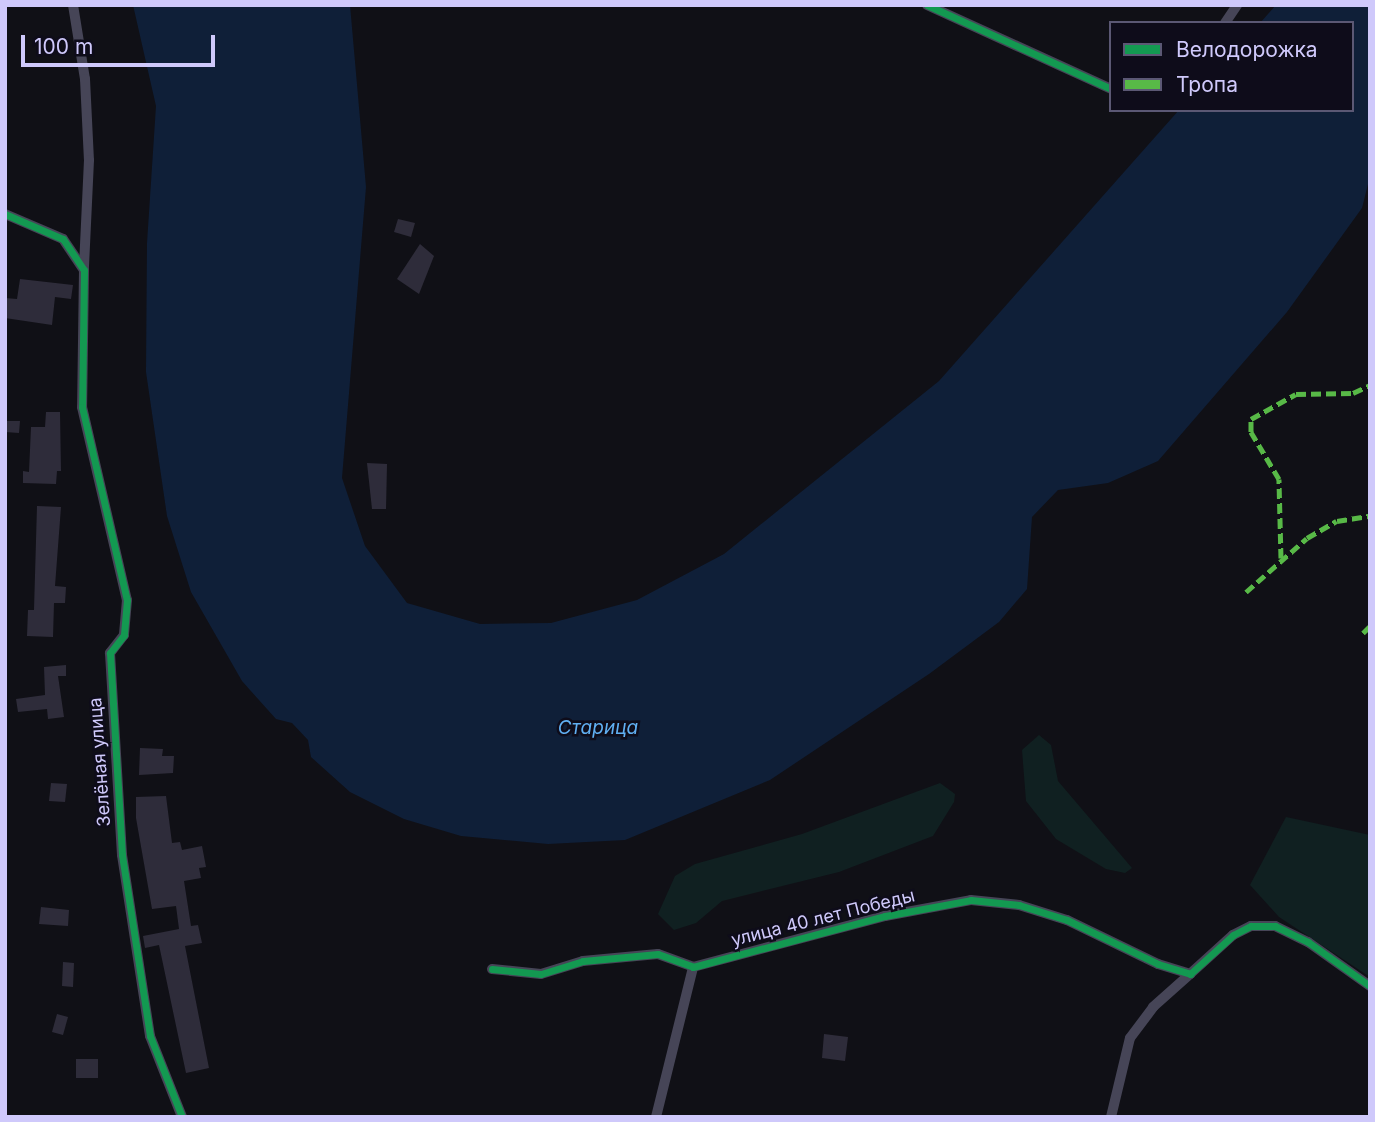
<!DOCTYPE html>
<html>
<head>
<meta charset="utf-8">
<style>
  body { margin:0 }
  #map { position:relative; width:1375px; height:1122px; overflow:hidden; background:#101016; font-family:Inter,sans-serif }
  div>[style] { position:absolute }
  .green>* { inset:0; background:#102021 }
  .water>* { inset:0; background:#0f1f38 }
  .building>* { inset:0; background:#2e2c3a }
  .street>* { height:10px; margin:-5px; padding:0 5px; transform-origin:5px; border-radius:5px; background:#464557 }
  .quiet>* { height:5px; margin-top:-2.5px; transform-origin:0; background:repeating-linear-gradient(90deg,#58b947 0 10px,transparent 0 15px) }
  .cycleway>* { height:7px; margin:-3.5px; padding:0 3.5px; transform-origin:3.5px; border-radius:3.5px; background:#139951 }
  span { translate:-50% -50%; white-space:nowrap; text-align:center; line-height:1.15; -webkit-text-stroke:5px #0e0c1a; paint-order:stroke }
  .street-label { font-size:18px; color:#cfc9fb }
  .water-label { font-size:19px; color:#60aff2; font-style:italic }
  .frame { position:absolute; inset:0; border:7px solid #cfc9fb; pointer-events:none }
  .legend { position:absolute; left:1109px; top:21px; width:245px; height:91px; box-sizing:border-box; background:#0e0c1a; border:2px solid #5b5874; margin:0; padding:9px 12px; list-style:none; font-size:21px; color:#cfc9fb }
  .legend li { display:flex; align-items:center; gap:14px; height:35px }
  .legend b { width:35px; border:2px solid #5b5874 }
  .scale { position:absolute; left:21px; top:35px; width:194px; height:32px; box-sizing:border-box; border:4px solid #cfc9fb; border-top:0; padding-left:9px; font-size:21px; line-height:24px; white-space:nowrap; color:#cfc9fb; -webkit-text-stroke:5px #0e0c1a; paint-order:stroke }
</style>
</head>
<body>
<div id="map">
  <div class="green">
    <div style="clip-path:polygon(1039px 735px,1051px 745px,1058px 781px,1132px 868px,1125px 873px,1106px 869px,1056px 839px,1026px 801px,1022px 750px)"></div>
    <div style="clip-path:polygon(940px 783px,955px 794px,954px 802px,933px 836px,839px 872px,722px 901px,696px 923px,674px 930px,658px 914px,675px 876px,695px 864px,802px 834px)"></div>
    <div style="clip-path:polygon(1286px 817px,1370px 835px,1370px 977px,1279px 917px,1250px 885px)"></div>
  </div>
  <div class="water">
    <div style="clip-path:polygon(133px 5px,350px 5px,366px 187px,342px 478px,365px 546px,407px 603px,480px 624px,551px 623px,637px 600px,724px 554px,939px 381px,1179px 110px,1352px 110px,1352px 23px,1260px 23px,1276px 5px,1370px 5px,1370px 176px,1362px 208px,1287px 312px,1158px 461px,1108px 483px,1058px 490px,1032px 517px,1027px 589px,999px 622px,929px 674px,770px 780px,625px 840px,548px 844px,461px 836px,404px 819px,350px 792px,311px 757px,308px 740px,292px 723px,276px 719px,242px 681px,191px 592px,167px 516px,146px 372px,147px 243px,156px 106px)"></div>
  </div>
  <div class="building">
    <div style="clip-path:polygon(398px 219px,415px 223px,411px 237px,394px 232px)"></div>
    <div style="clip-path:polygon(420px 244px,434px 256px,419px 294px,397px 279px)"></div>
    <div style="clip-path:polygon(20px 279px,73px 285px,71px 299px,55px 297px,52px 325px,5px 318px,5px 298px,17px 299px)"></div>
    <div style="clip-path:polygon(46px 412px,60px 412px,61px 471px,57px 471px,56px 484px,23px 483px,23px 471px,29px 472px,31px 427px,45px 427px)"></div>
    <div style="clip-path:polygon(6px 421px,20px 421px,19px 433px,5px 432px)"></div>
    <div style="clip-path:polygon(367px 463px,387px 464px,386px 509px,372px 509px)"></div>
    <div style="clip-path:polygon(37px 506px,61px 507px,55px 586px,66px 587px,65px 603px,54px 603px,53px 637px,27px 636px,28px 610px,34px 610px)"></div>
    <div style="clip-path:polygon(66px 665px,66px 676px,58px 676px,64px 717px,48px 719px,47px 709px,18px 712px,16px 699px,45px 695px,44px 667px)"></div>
    <div style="clip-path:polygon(140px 748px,163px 749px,162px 756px,174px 756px,173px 773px,139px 775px)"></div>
    <div style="clip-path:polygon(51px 783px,67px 784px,65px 802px,49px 801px)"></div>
    <div style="clip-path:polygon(166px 796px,172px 843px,180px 842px,182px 850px,202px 846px,206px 867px,199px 868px,201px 878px,184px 881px,191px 926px,198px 925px,202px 943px,185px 946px,209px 1068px,186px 1073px,159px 945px,145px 948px,143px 936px,179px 929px,176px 906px,152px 909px,136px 818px,136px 797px)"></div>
    <div style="clip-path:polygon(41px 907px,69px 910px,68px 926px,39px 924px)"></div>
    <div style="clip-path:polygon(63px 962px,74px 963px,73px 987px,62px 986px)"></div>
    <div style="clip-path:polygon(57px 1014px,68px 1017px,63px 1035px,52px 1032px)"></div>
    <div style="clip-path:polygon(824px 1034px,848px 1037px,845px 1061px,822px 1058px)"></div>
    <div style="clip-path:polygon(76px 1059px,98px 1059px,98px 1078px,76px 1078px)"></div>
  </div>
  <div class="street">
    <div style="left:73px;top:5px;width:75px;rotate:80.8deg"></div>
    <div style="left:85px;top:79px;width:81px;rotate:87.2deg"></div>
    <div style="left:89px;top:160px;width:108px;rotate:92.7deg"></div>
    <div style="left:927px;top:5px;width:202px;rotate:24.5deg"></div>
    <div style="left:1225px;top:23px;width:22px;rotate:-56deg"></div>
    <div style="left:5px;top:214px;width:63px;rotate:23.3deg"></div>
    <div style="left:63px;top:239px;width:37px;rotate:56deg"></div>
    <div style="left:84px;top:270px;width:137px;rotate:90.8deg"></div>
    <div style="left:82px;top:407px;width:198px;rotate:76.9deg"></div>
    <div style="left:127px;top:600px;width:35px;rotate:95deg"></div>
    <div style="left:124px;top:635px;width:23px;rotate:128deg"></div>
    <div style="left:110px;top:653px;width:202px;rotate:86.6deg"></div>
    <div style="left:122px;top:855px;width:183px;rotate:81.2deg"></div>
    <div style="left:150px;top:1036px;width:87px;rotate:68.4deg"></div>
    <div style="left:492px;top:969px;width:49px;rotate:5.8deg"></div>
    <div style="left:541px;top:974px;width:44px;rotate:-17.2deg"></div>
    <div style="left:583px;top:961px;width:75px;rotate:-5.3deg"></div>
    <div style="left:658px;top:954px;width:37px;rotate:20deg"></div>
    <div style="left:693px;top:967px;width:199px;rotate:-14.9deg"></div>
    <div style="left:885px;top:916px;width:87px;rotate:-10.5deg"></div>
    <div style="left:971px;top:900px;width:48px;rotate:5.9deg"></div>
    <div style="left:1019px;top:905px;width:50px;rotate:17.4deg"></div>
    <div style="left:1067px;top:920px;width:101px;rotate:25.8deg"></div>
    <div style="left:1158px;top:964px;width:34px;rotate:17deg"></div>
    <div style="left:1190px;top:974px;width:58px;rotate:-42.2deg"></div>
    <div style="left:1233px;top:935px;width:20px;rotate:-27deg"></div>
    <div style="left:1251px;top:926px;width:24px"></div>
    <div style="left:1275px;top:926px;width:37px;rotate:26deg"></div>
    <div style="left:1308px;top:942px;width:76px;rotate:35.4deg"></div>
    <div style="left:656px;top:1117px;width:154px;rotate:-76.1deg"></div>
    <div style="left:1111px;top:1117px;width:81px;rotate:-76.5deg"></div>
    <div style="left:1130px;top:1038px;width:39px;rotate:-53deg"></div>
    <div style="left:1153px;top:1007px;width:50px;rotate:-41.7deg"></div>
  </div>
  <div class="quiet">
    <div style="left:1281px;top:558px;width:79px;rotate:-91.5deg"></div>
    <div style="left:1279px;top:479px;width:55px;rotate:-120.8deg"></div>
    <div style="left:1251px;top:432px;width:13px;rotate:-90deg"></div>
    <div style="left:1251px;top:419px;width:51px;rotate:-29.1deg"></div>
    <div style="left:1296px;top:394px;width:57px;rotate:-1deg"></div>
    <div style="left:1353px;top:393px;width:19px;rotate:-25deg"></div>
    <div style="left:1246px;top:592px;width:81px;rotate:-41.5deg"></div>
    <div style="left:1307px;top:538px;width:34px;rotate:-30deg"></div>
    <div style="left:1337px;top:521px;width:33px;rotate:-9deg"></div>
    <div style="left:1363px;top:633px;width:10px;rotate:-45deg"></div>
  </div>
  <div class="cycleway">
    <div style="left:927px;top:5px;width:202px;rotate:24.5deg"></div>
    <div style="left:5px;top:214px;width:63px;rotate:23.3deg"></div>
    <div style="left:63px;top:239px;width:37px;rotate:56deg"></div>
    <div style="left:84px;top:270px;width:137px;rotate:90.8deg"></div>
    <div style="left:82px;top:407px;width:198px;rotate:76.9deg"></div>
    <div style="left:127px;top:600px;width:35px;rotate:95deg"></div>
    <div style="left:124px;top:635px;width:23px;rotate:128deg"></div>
    <div style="left:110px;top:653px;width:202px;rotate:86.6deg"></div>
    <div style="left:122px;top:855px;width:183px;rotate:81.2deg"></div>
    <div style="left:150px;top:1036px;width:87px;rotate:68.4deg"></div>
    <div style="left:492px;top:969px;width:49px;rotate:5.8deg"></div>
    <div style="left:541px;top:974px;width:44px;rotate:-17.2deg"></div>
    <div style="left:583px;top:961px;width:75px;rotate:-5.3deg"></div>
    <div style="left:658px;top:954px;width:37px;rotate:20deg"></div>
    <div style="left:693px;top:967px;width:199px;rotate:-14.9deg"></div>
    <div style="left:885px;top:916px;width:87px;rotate:-10.5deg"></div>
    <div style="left:971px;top:900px;width:48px;rotate:5.9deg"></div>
    <div style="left:1019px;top:905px;width:50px;rotate:17.4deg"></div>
    <div style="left:1067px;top:920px;width:101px;rotate:25.8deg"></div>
    <div style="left:1158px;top:964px;width:34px;rotate:17deg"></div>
    <div style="left:1190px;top:974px;width:58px;rotate:-42.2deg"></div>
    <div style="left:1233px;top:935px;width:20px;rotate:-27deg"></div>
    <div style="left:1251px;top:926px;width:24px"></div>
    <div style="left:1275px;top:926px;width:37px;rotate:26deg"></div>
    <div style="left:1308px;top:942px;width:76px;rotate:35.4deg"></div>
  </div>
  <div class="street-label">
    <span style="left:100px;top:762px;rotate:-94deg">Зелёная улица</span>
    <span style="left:823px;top:918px;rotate:-14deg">улица 40 лет Победы</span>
  </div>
  <div class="water-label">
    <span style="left:598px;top:728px">Старица</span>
  </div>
  <div class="frame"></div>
  <ul class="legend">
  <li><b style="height:9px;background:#139951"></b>Велодорожка</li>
  <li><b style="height:9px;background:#58b947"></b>Тропа</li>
  </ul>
  <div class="scale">100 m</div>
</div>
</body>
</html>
